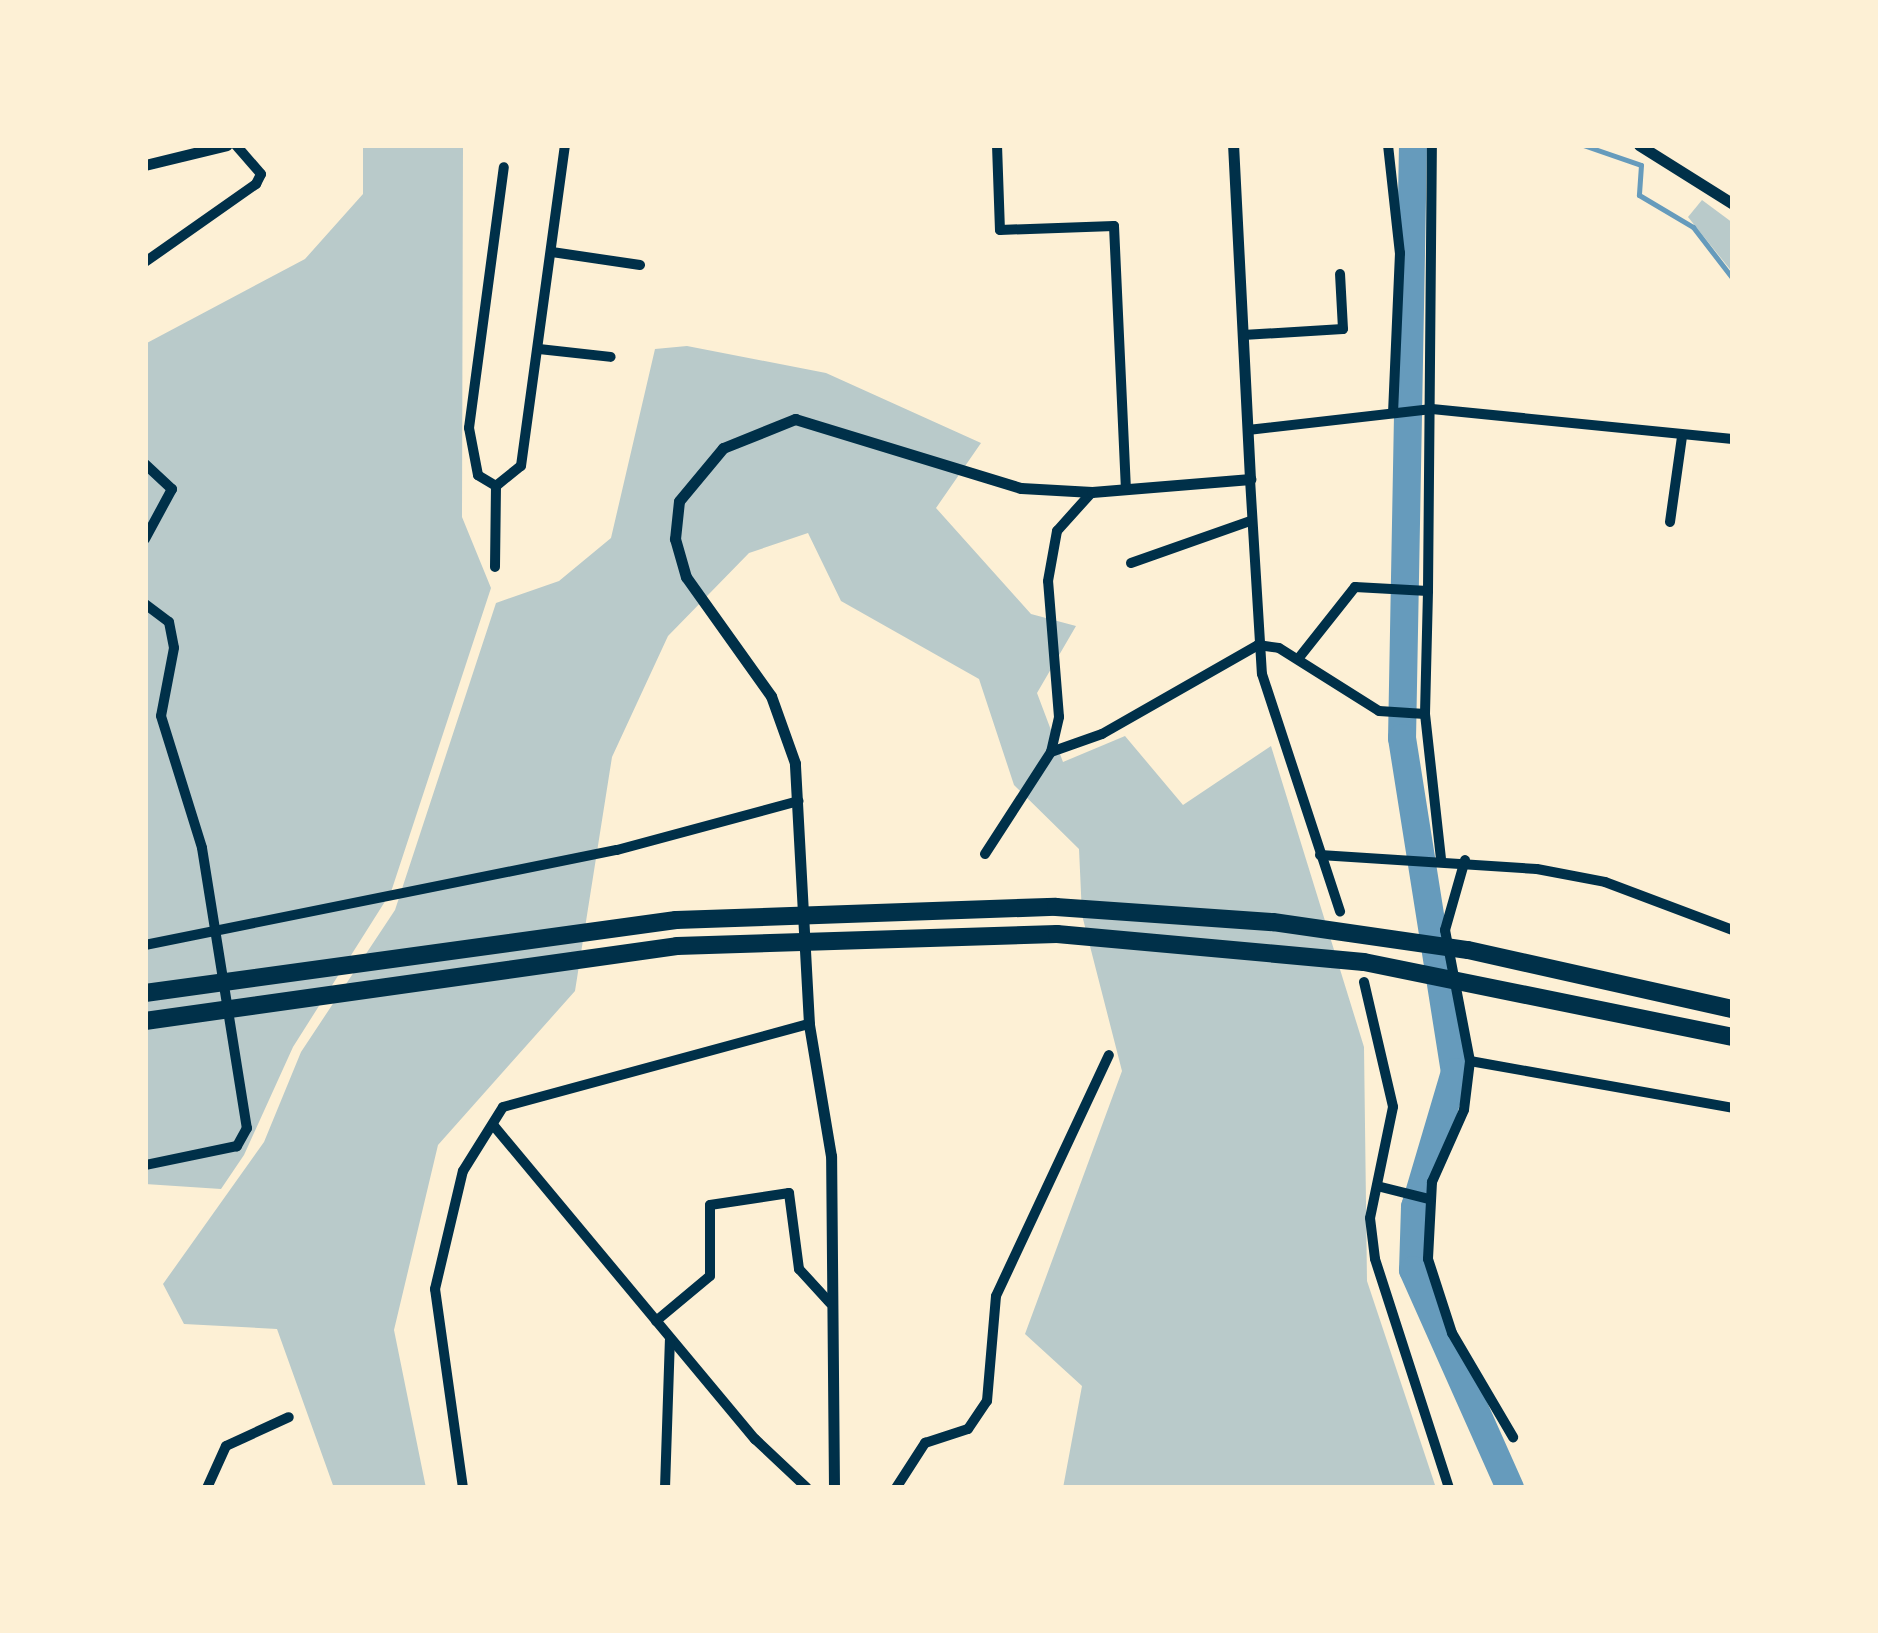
<!DOCTYPE html>
<html>
<head>
<meta charset="utf-8">
<style>
  body { margin:0 }
  #map { position:relative; width:1878px; height:1633px; overflow:hidden; background:#fdf0d5; font-family:"PT Sans",sans-serif }
  div>[style] { position:absolute }
  .green>* { inset:0; background:#b9caca }
  .stream>* { height:5px; margin:-2.5px; padding:0 2.5px; transform-origin:2.5px; border-radius:2.5px; background:#669bbc }
  .river>* { height:28px; margin:-14px; padding:0 14px; transform-origin:14px; border-radius:14px; background:#669bbc }
  .minor>* { height:10px; margin:-5px; padding:0 5px; transform-origin:5px; border-radius:5px; background:#003049 }
  .tertiary>* { height:11px; margin:-5.5px; padding:0 5.5px; transform-origin:5.5px; border-radius:5.5px; background:#003049 }
  .motorway>* { height:18px; margin:-9px; padding:0 9px; transform-origin:9px; border-radius:9px; background:#003049 }
  span { translate:-50% -50%; white-space:nowrap; text-align:center; line-height:1.15; -webkit-text-stroke:8px #fdf0d5; paint-order:stroke }
  .frame { position:absolute; inset:0; border:148px solid #fdf0d5; pointer-events:none }
</style>
</head>
<body>
<div id="map">
  <div class="green">
    <div style="clip-path:polygon(363px 145px,463px 145px,462px 517px,491px 588px,391px 892px,293px 1047px,244px 1155px,221px 1189px,145px 1184px,145px 344px,305px 259px,363px 194px)"></div>
    <div style="clip-path:polygon(1702px 200px,1733px 223px,1733px 273px,1688px 217px)"></div>
    <div style="clip-path:polygon(687px 346px,826px 373px,981px 443px,936px 508px,1031px 614px,1076px 626px,1037px 693px,1063px 762px,1125px 736px,1183px 805px,1271px 746px,1364px 1047px,1367px 1281px,1436px 1488px,1063px 1488px,1082px 1386px,1025px 1334px,1122px 1071px,1082px 915px,1079px 849px,1014px 785px,979px 679px,841px 601px,808px 533px,749px 553px,668px 636px,612px 757px,575px 991px,438px 1145px,394px 1330px,426px 1488px,334px 1488px,277px 1329px,184px 1324px,163px 1284px,264px 1142px,301px 1052px,395px 910px,496px 603px,559px 581px,611px 538px,655px 349px)"></div>
  </div>
  <div class="stream">
    <div style="left:1583px;top:145px;width:61px;rotate:19deg"></div>
    <div style="left:1641px;top:165px;width:30px;rotate:94deg"></div>
    <div style="left:1639px;top:195px;width:63px;rotate:30.7deg"></div>
    <div style="left:1693px;top:227px;width:66px;rotate:52.4deg"></div>
  </div>
  <div class="river">
    <div style="left:1413px;top:145px;width:593px;rotate:91.06deg"></div>
    <div style="left:1402px;top:738px;width:338px;rotate:81deg"></div>
    <div style="left:1455px;top:1072px;width:141px;rotate:106.5deg"></div>
    <div style="left:1415px;top:1207px;width:63px;rotate:91.8deg"></div>
    <div style="left:1413px;top:1270px;width:239px;rotate:66deg"></div>
  </div>
  <div class="minor">
    <div style="left:997px;top:145px;width:85px;rotate:88deg"></div>
    <div style="left:1000px;top:230px;width:114px;rotate:-2deg"></div>
    <div style="left:1114px;top:226px;width:263px;rotate:87.4deg"></div>
    <div style="left:1388px;top:145px;width:109px;rotate:83.7deg"></div>
    <div style="left:1400px;top:253px;width:158px;rotate:92.5deg"></div>
    <div style="left:552px;top:252px;width:89px;rotate:8.4deg"></div>
    <div style="left:145px;top:262px;width:136px;rotate:-35.1deg"></div>
    <div style="left:256px;top:184px;width:11px;rotate:-63deg"></div>
    <div style="left:261px;top:174px;width:38px;rotate:-131deg"></div>
    <div style="left:1243px;top:335px;width:100px;rotate:-3.4deg"></div>
    <div style="left:1343px;top:329px;width:55px;rotate:-93.1deg"></div>
    <div style="left:539px;top:349px;width:72px;rotate:6.3deg"></div>
    <div style="left:1248px;top:430px;width:185px;rotate:-6.5deg"></div>
    <div style="left:1432px;top:409px;width:302px;rotate:5.7deg"></div>
    <div style="left:145px;top:464px;width:37px;rotate:43deg"></div>
    <div style="left:172px;top:489px;width:57px;rotate:118.4deg"></div>
    <div style="left:1250px;top:479px;width:195px;rotate:86.5deg"></div>
    <div style="left:1262px;top:674px;width:250px;rotate:71.8deg"></div>
    <div style="left:496px;top:486px;width:21px;rotate:-149deg"></div>
    <div style="left:478px;top:475px;width:48px;rotate:-100.8deg"></div>
    <div style="left:469px;top:428px;width:263px;rotate:-82.4deg"></div>
    <div style="left:1670px;top:522px;width:86px;rotate:-82deg"></div>
    <div style="left:1131px;top:563px;width:126px;rotate:-19.4deg"></div>
    <div style="left:495px;top:567px;width:81px;rotate:-89.3deg"></div>
    <div style="left:496px;top:486px;width:32px;rotate:-39deg"></div>
    <div style="left:521px;top:466px;width:324px;rotate:-82.2deg"></div>
    <div style="left:145px;top:604px;width:30px;rotate:37deg"></div>
    <div style="left:169px;top:622px;width:26px;rotate:79deg"></div>
    <div style="left:174px;top:648px;width:69px;rotate:100.8deg"></div>
    <div style="left:161px;top:716px;width:138px;rotate:72.7deg"></div>
    <div style="left:202px;top:848px;width:284px;rotate:80.9deg"></div>
    <div style="left:247px;top:1128px;width:21px;rotate:119deg"></div>
    <div style="left:237px;top:1146px;width:94px;rotate:168.3deg"></div>
    <div style="left:1298px;top:659px;width:92px;rotate:-51.6deg"></div>
    <div style="left:1355px;top:587px;width:73px;rotate:3.1deg"></div>
    <div style="left:1428px;top:591px;width:446px;rotate:-89.5deg"></div>
    <div style="left:1425px;top:714px;width:123px;rotate:-88.6deg"></div>
    <div style="left:1051px;top:752px;width:54px;rotate:-19.4deg"></div>
    <div style="left:1102px;top:734px;width:180px;rotate:-29.7deg"></div>
    <div style="left:1258px;top:645px;width:21px;rotate:8deg"></div>
    <div style="left:1279px;top:648px;width:118px;rotate:32.2deg"></div>
    <div style="left:1379px;top:711px;width:46px;rotate:3.7deg"></div>
    <div style="left:1425px;top:714px;width:145px;rotate:83.7deg"></div>
    <div style="left:985px;top:854px;width:121px;rotate:-57.1deg"></div>
    <div style="left:1051px;top:752px;width:36px;rotate:-77deg"></div>
    <div style="left:1059px;top:717px;width:136px;rotate:-94.6deg"></div>
    <div style="left:1048px;top:581px;width:51px;rotate:-79.8deg"></div>
    <div style="left:1057px;top:531px;width:52px;rotate:-48.1deg"></div>
    <div style="left:1320px;top:855px;width:217px;rotate:3.7deg"></div>
    <div style="left:1537px;top:869px;width:69px;rotate:10.8deg"></div>
    <div style="left:1605px;top:882px;width:137px;rotate:20.6deg"></div>
    <div style="left:1465px;top:860px;width:73px;rotate:105.9deg"></div>
    <div style="left:1445px;top:930px;width:133px;rotate:79.2deg"></div>
    <div style="left:1470px;top:1061px;width:267px;rotate:10.1deg"></div>
    <div style="left:145px;top:945px;width:481px;rotate:-11.4deg"></div>
    <div style="left:617px;top:850px;width:188px;rotate:-15.1deg"></div>
    <div style="left:1364px;top:982px;width:128px;rotate:76.9deg"></div>
    <div style="left:1393px;top:1107px;width:113px;rotate:101.7deg"></div>
    <div style="left:1370px;top:1218px;width:41px;rotate:83deg"></div>
    <div style="left:1375px;top:1259px;width:241px;rotate:72.1deg"></div>
    <div style="left:1470px;top:1061px;width:49px;rotate:97deg"></div>
    <div style="left:1464px;top:1110px;width:79px;rotate:114deg"></div>
    <div style="left:1432px;top:1182px;width:77px;rotate:93deg"></div>
    <div style="left:1428px;top:1259px;width:78px;rotate:72deg"></div>
    <div style="left:1452px;top:1333px;width:121px;rotate:59.6deg"></div>
    <div style="left:494px;top:1126px;width:408px;rotate:50.2deg"></div>
    <div style="left:755px;top:1439px;width:71px;rotate:43.3deg"></div>
    <div style="left:1377px;top:1186px;width:54px;rotate:14deg"></div>
    <div style="left:656px;top:1321px;width:70px;rotate:-39.8deg"></div>
    <div style="left:710px;top:1276px;width:71px;rotate:-90deg"></div>
    <div style="left:710px;top:1205px;width:80px;rotate:-8.6deg"></div>
    <div style="left:789px;top:1193px;width:77px;rotate:82.5deg"></div>
    <div style="left:799px;top:1269px;width:46px;rotate:47.6deg"></div>
    <div style="left:207px;top:1488px;width:46px;rotate:-65.7deg"></div>
    <div style="left:226px;top:1446px;width:69px;rotate:-24.7deg"></div>
    <div style="left:463px;top:1488px;width:201px;rotate:-98deg"></div>
    <div style="left:435px;top:1289px;width:121px;rotate:-76.7deg"></div>
    <div style="left:463px;top:1171px;width:75px;rotate:-58deg"></div>
    <div style="left:503px;top:1107px;width:317px;rotate:-15.2deg"></div>
    <div style="left:665px;top:1488px;width:148px;rotate:-88.1deg"></div>
    <div style="left:896px;top:1488px;width:54px;rotate:-57.2deg"></div>
    <div style="left:925px;top:1443px;width:45px;rotate:-18deg"></div>
    <div style="left:968px;top:1429px;width:34px;rotate:-56deg"></div>
    <div style="left:987px;top:1401px;width:105px;rotate:-85.1deg"></div>
    <div style="left:996px;top:1296px;width:266px;rotate:-64.9deg"></div>
  </div>
  <div class="tertiary">
    <div style="left:1639px;top:145px;width:111px;rotate:32.1deg"></div>
    <div style="left:145px;top:165px;width:84px;rotate:-13.7deg"></div>
    <div style="left:834px;top:1488px;width:332px;rotate:-90.5deg"></div>
    <div style="left:831px;top:1156px;width:134px;rotate:-99.5deg"></div>
    <div style="left:809px;top:1024px;width:261px;rotate:-93.1deg"></div>
    <div style="left:795px;top:763px;width:71px;rotate:-109.7deg"></div>
    <div style="left:771px;top:696px;width:146px;rotate:-125.5deg"></div>
    <div style="left:686px;top:577px;width:40px;rotate:-106deg"></div>
    <div style="left:675px;top:539px;width:38px;rotate:-84deg"></div>
    <div style="left:679px;top:501px;width:69px;rotate:-50.3deg"></div>
    <div style="left:723px;top:448px;width:78px;rotate:-21.9deg"></div>
    <div style="left:795px;top:419px;width:236px;rotate:17deg"></div>
    <div style="left:1021px;top:488px;width:71px;rotate:3.2deg"></div>
    <div style="left:1092px;top:492px;width:159px;rotate:-4.7deg"></div>
    <div style="left:1250px;top:479px;width:334px;rotate:-92.9deg"></div>
  </div>
  <div class="motorway">
    <div style="left:145px;top:993px;width:536px;rotate:-7.83deg"></div>
    <div style="left:676px;top:920px;width:380px;rotate:-2deg"></div>
    <div style="left:1056px;top:907px;width:218px;rotate:4deg"></div>
    <div style="left:1273px;top:922px;width:197px;rotate:8.2deg"></div>
    <div style="left:1468px;top:950px;width:271px;rotate:12.6deg"></div>
    <div style="left:145px;top:1021px;width:537px;rotate:-8.02deg"></div>
    <div style="left:677px;top:946px;width:380px;rotate:-1.8deg"></div>
    <div style="left:1057px;top:934px;width:308px;rotate:5.2deg"></div>
    <div style="left:1364px;top:962px;width:377px;rotate:11.5deg"></div>
  </div>
  <div class="frame"></div>
</div>
</body>
</html>
